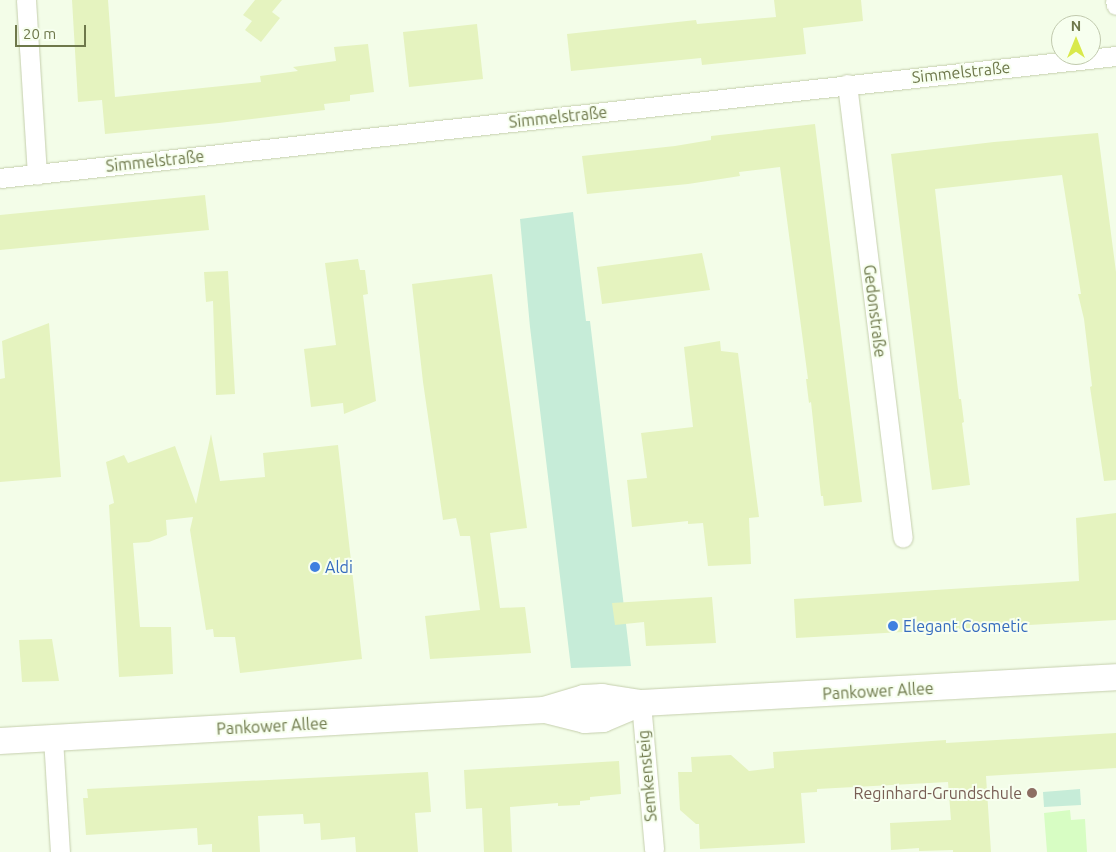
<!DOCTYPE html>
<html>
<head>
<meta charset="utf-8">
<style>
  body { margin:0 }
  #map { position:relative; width:1116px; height:852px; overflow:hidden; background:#f3fde8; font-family:Ubuntu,sans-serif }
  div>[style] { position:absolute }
  .green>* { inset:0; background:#c6ecd8 }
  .sand>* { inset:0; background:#d7fdc3 }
  .building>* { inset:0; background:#e5f3bf }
  .roads { filter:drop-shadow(0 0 1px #c5cfad) drop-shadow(0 0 1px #c5cfad) }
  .street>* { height:19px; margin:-9.5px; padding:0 9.5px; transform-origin:9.5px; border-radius:9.5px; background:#fff }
  .secondary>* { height:26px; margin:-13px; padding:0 13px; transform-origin:13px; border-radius:13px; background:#fff }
  .dots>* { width:14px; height:14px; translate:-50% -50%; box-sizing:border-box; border:2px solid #f7ffef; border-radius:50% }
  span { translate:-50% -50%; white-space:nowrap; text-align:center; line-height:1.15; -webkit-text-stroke:4px #f7ffef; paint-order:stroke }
  .street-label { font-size:16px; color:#6e784b }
  .shop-label { font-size:16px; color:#366cbe }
  .left { translate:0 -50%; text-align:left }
  .education-label { font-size:16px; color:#785e54 }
  .right { translate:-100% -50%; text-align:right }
  .north { position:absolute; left:1051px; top:15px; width:50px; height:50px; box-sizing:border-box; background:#f7ffef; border:1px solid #c0c9ad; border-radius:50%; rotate:0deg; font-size:14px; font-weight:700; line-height:20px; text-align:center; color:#6e784b }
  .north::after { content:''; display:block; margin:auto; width:18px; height:22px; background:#d9e94b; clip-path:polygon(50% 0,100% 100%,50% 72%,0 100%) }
  .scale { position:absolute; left:15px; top:25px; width:71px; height:22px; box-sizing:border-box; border:2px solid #6e784b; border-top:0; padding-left:6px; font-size:15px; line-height:18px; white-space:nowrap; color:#6e784b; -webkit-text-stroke:4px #f7ffef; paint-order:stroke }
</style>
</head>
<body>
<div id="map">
  <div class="green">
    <div style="clip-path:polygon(573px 212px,586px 321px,590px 321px,631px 666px,571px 668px,530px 327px,520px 219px)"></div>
    <div style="clip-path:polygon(1080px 789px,1081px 805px,1044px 807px,1043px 792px)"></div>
  </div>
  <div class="sand">
    <div style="clip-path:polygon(1070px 810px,1071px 820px,1085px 819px,1087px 852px,1047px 852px,1044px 813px)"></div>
  </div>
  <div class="building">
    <div style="clip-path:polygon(72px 0,108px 0,115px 97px,261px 82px,260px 76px,298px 71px,293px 67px,336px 61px,334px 47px,368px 44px,374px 92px,350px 95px,350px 101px,324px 104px,325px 110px,219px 123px,105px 134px,102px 100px,78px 102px)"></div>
    <div style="clip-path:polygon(255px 0,282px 0,272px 12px,280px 18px,261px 42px,245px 30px,252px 21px,243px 15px)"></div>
    <div style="clip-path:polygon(774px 0,861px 0,863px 21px,803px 28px,806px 54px,702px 65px,701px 58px,571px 71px,567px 34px,696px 20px,697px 24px,776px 17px)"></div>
    <div style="clip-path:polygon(477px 24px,483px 79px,409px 87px,403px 32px)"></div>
    <div style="clip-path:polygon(815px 124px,862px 502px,824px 506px,823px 496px,821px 496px,811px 402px,809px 403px,806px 379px,808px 379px,780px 167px,739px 172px,740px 176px,688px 184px,587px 194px,582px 156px,675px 146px,711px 140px,711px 136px)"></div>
    <div style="clip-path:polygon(1098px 133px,1116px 272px,1116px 480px,1104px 481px,1090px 387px,1092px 386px,1084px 319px,1078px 294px,1081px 294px,1062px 175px,935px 189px,959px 399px,961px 399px,964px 422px,962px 423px,970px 485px,932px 490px,891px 154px,994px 142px)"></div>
    <div style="clip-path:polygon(205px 195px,209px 230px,0 250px,0 215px)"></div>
    <div style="clip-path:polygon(702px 253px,710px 290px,602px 304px,597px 267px)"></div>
    <div style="clip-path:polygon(358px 259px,360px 270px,365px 270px,368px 294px,363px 295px,376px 401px,344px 414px,343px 403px,311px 407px,304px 349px,336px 345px,325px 263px)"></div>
    <div style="clip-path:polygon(228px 271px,235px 394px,216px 395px,213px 301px,206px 302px,204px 272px)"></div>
    <div style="clip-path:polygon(492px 274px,527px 528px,490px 533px,500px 608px,525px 607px,531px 653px,430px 659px,425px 616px,480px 610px,470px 536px,460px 536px,456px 518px,443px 520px,423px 382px,412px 284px)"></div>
    <div style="clip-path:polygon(49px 323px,61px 477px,0 482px,0 379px,5px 378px,2px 341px)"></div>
    <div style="clip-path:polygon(720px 341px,721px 351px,738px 353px,759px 517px,749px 518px,751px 564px,708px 566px,703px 523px,688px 524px,688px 521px,632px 527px,627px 480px,647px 478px,641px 433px,693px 427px,684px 347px)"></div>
    <div style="clip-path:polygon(211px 434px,220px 481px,265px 477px,263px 453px,338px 445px,362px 659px,240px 673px,235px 637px,214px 637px,213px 629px,206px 630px,190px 530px,193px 517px,166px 520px,167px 535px,149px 542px,133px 543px,140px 627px,171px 627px,173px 674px,119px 677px,109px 505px,114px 503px,106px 462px,124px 455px,128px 463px,175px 446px,196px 504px)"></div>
    <div style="clip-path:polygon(1116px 513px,1116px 620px,796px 638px,794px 599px,1079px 581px,1076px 518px)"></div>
    <div style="clip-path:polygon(712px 597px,716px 643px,646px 646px,644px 622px,615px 625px,612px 603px)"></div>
    <div style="clip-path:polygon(52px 639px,59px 681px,22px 682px,19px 640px)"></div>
    <div style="clip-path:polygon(1116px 733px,1116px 768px,986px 776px,991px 852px,953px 852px,953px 850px,919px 851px,919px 848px,891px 850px,890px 823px,951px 820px,948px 782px,817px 789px,817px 792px,801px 793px,805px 843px,700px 849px,699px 824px,696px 824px,680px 810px,678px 772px,692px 772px,691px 757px,731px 755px,749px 771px,774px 768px,773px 752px,946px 740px,946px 743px)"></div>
    <div style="clip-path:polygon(619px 761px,621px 794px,590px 797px,590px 800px,580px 801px,580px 805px,558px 806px,558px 803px,510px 807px,512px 852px,484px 852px,482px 808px,466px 809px,464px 770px)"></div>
    <div style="clip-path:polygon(428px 772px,431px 812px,415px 813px,418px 852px,356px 852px,355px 837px,321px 840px,320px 823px,304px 824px,303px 814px,258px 816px,260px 852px,212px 852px,212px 844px,198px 845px,197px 828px,86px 835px,83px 798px,88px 798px,87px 789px)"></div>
  </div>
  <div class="roads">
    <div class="street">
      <div style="left:26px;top:0;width:175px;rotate:86.4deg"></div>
      <div style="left:1115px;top:0;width:5px;rotate:79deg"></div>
      <div style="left:847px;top:84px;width:457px;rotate:83deg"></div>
      <div style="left:0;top:178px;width:1123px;rotate:-6.24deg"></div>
      <div style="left:641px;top:703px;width:147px;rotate:84.9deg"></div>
      <div style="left:53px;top:738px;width:114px;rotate:86.5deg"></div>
    </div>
    <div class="secondary">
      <div style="left:545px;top:710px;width:41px;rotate:14deg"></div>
      <div style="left:585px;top:720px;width:18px;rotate:-3deg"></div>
      <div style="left:603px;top:719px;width:41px;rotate:-22.8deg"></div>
      <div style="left:0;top:741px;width:545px;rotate:-3.26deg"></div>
      <div style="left:544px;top:710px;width:42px;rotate:-16.7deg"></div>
      <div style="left:584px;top:698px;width:18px;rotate:-3deg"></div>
      <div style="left:602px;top:697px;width:39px;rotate:9deg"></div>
      <div style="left:641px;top:703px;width:476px;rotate:-3.1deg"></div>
    </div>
  </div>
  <div class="dots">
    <div style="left:315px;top:567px;background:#3f7fe0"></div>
    <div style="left:893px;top:626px;background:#3f7fe0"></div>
    <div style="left:1032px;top:793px;background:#8d6e63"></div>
  </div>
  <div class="street-label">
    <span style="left:961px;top:72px;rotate:-6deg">Simmelstraße</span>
    <span style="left:558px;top:117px;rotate:-6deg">Simmelstraße</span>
    <span style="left:155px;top:161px;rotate:-6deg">Simmelstraße</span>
    <span style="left:875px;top:311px;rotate:83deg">Gedonstraße</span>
    <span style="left:878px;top:691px;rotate:-3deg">Pankower Allee</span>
    <span style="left:272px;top:726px;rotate:-3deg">Pankower Allee</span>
    <span style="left:647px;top:776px;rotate:-95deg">Semkensteig</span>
  </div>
  <div class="shop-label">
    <span class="left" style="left:325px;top:567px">Aldi</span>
    <span class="left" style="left:903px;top:626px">Elegant Cosmetic</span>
  </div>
  <div class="education-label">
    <span class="right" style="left:1022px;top:793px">Reginhard-Grundschule</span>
  </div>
  <div class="north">N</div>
  <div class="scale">20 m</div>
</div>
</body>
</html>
